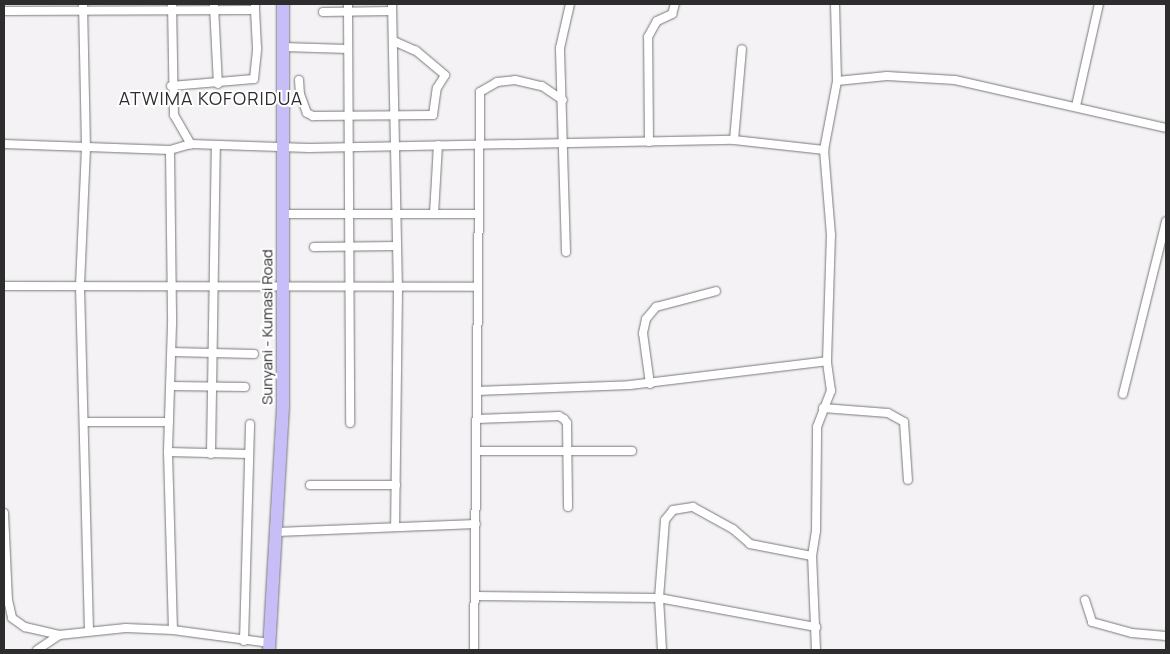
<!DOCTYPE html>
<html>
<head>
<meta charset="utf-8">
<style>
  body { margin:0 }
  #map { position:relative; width:1170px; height:654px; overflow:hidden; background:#f5f2f6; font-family:Manrope,sans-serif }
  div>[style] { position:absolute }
  .roads { filter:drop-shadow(0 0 1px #79777a) drop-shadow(0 0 1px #79777a) }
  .minor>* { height:8px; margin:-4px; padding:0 4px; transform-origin:4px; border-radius:4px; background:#fff }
  .primary>* { height:12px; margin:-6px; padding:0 6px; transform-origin:6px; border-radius:6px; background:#c8bef7 }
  span { translate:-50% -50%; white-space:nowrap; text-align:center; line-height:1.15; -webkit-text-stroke:4px #fff; paint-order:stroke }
  .street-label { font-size:15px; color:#2d2d2e }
  .quarter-label { font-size:18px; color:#2d2d2e; letter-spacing:1px }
  .frame { position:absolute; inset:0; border:5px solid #2d2d2e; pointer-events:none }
</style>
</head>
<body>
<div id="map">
  <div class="roads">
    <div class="minor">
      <div style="left:83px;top:4px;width:144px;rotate:88.8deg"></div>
      <div style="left:86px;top:148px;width:139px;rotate:92.5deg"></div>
      <div style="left:80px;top:287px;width:343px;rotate:88.5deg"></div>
      <div style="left:172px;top:4px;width:111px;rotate:89deg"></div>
      <div style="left:174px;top:115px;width:34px;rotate:60deg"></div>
      <div style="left:348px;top:4px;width:419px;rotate:89.7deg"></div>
      <div style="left:392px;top:4px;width:284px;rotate:88.8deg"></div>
      <div style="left:398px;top:288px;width:239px;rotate:90.7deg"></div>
      <div style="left:835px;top:4px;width:77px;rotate:88.5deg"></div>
      <div style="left:214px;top:6px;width:78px;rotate:87.1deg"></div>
      <div style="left:4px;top:11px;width:251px;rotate:-0.2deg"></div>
      <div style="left:255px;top:10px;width:6px;rotate:-90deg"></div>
      <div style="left:323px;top:12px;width:69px;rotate:-0.8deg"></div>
      <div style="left:283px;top:47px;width:65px;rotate:1.8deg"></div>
      <div style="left:299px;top:80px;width:14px;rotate:86deg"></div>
      <div style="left:300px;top:94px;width:20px;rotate:70deg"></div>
      <div style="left:307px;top:113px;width:7px;rotate:27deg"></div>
      <div style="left:313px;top:116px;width:120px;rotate:-0.5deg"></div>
      <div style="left:433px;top:115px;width:27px;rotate:-82deg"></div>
      <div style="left:437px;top:88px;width:15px;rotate:-58deg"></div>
      <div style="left:445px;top:75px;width:38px;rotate:-140deg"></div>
      <div style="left:416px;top:51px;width:24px;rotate:-156deg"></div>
      <div style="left:171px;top:86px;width:83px;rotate:-4.8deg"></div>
      <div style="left:254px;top:79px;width:31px;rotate:-84deg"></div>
      <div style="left:257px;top:48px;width:38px;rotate:-93deg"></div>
      <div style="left:1076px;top:106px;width:105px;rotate:-77.3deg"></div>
      <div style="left:734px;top:140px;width:91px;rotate:-85deg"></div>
      <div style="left:649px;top:142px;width:105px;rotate:-90.5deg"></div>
      <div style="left:648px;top:37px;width:18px;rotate:-61deg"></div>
      <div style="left:657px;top:21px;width:17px;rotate:-25deg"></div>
      <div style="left:672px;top:14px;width:10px;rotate:-73deg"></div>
      <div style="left:4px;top:144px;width:166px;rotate:2.1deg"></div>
      <div style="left:170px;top:150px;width:22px;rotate:-16deg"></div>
      <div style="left:191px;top:144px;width:118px;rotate:1.9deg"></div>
      <div style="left:309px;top:148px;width:425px;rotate:-1.1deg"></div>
      <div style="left:734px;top:140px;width:91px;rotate:6.3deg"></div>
      <div style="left:170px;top:150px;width:174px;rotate:89.3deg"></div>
      <div style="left:172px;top:324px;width:128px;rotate:91.8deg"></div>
      <div style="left:168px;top:452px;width:178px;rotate:88.4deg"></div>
      <div style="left:284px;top:214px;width:194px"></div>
      <div style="left:434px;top:214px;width:69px;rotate:-86.7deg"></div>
      <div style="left:314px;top:247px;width:83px;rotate:-0.7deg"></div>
      <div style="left:566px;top:252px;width:204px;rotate:-91.7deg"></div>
      <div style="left:560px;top:48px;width:45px;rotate:-77.2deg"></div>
      <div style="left:4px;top:286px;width:474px;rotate:0.1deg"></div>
      <div style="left:172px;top:352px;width:82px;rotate:1.4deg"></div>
      <div style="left:650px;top:384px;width:51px;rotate:-97.8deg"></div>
      <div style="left:643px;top:333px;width:14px;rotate:-78deg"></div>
      <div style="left:646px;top:319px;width:16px;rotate:-50deg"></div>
      <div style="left:656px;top:307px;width:62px;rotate:-14.9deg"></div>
      <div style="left:171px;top:386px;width:74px;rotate:0.8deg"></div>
      <div style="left:477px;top:391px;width:153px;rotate:-2.2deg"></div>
      <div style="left:630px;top:385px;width:198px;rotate:-6.9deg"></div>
      <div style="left:1123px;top:394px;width:178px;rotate:-76deg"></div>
      <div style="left:823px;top:408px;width:65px;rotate:4.4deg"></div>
      <div style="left:888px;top:413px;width:18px;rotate:29deg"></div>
      <div style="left:904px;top:422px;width:58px;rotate:86.1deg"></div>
      <div style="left:477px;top:419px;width:82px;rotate:-2.1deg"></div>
      <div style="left:559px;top:416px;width:6px;rotate:31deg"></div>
      <div style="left:564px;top:419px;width:5px;rotate:53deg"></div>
      <div style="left:567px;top:423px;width:84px;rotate:89.3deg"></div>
      <div style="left:84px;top:422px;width:85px"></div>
      <div style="left:476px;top:451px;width:156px"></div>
      <div style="left:168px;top:452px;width:81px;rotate:1.4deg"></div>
      <div style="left:211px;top:454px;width:308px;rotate:-89.1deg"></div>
      <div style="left:310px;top:485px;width:86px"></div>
      <div style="left:4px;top:513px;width:87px;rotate:87.4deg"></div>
      <div style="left:8px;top:600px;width:18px;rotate:77deg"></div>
      <div style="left:12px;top:618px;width:16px;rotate:35deg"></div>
      <div style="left:25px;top:627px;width:35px;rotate:13deg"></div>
      <div style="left:277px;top:532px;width:199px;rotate:-2.3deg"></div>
      <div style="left:475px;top:596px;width:184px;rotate:0.6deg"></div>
      <div style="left:659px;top:598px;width:160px;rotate:10.5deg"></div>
      <div style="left:1085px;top:600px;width:23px;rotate:72deg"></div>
      <div style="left:1092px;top:622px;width:41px;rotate:15.4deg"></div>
      <div style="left:1132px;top:633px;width:34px;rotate:5deg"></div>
      <div style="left:244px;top:641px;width:217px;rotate:-88.4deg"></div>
      <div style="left:37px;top:650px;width:27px;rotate:-34deg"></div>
      <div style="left:59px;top:635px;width:67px;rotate:-6deg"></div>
      <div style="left:126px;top:628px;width:47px;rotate:2.4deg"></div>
      <div style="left:173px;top:630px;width:98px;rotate:7.6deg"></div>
      <div style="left:474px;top:650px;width:558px;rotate:-89.38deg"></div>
      <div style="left:480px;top:92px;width:20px;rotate:-30deg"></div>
      <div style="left:497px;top:82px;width:18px;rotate:-6deg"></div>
      <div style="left:515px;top:80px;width:28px;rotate:13deg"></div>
      <div style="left:542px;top:86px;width:25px;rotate:34deg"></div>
      <div style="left:662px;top:650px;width:52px;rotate:-93.3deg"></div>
      <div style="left:659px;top:598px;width:78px;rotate:-85.6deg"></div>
      <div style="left:665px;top:520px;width:13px;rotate:-51deg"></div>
      <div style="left:673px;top:510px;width:20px;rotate:-9deg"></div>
      <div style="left:693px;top:507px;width:46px;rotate:28.8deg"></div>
      <div style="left:733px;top:529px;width:23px;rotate:41deg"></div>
      <div style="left:750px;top:544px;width:63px;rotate:11deg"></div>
      <div style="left:816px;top:650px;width:94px;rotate:-92.4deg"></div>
      <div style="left:812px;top:556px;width:25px;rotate:-81deg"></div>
      <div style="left:816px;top:531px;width:104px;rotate:-89.4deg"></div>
      <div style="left:817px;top:427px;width:39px;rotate:-69deg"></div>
      <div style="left:831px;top:391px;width:30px;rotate:-98deg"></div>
      <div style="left:827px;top:361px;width:126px;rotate:-88.2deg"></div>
      <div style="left:831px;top:235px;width:85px;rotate:-94.7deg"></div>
      <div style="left:824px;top:150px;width:70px;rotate:-79.3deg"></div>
      <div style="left:837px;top:81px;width:50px;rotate:-5.7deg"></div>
      <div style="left:887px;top:76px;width:68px;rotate:3.4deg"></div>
      <div style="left:955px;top:80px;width:216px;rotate:12.8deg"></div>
    </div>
    <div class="primary">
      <div style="left:269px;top:650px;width:245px;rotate:-86.7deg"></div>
      <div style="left:283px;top:405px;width:401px;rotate:-90deg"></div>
    </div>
  </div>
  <div class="street-label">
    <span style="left:267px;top:327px;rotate:-90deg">Sunyani - Kumasi Road</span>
  </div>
  <div class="quarter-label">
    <span style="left:211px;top:98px">ATWIMA KOFORIDUA</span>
  </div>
  <div class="frame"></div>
</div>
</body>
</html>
